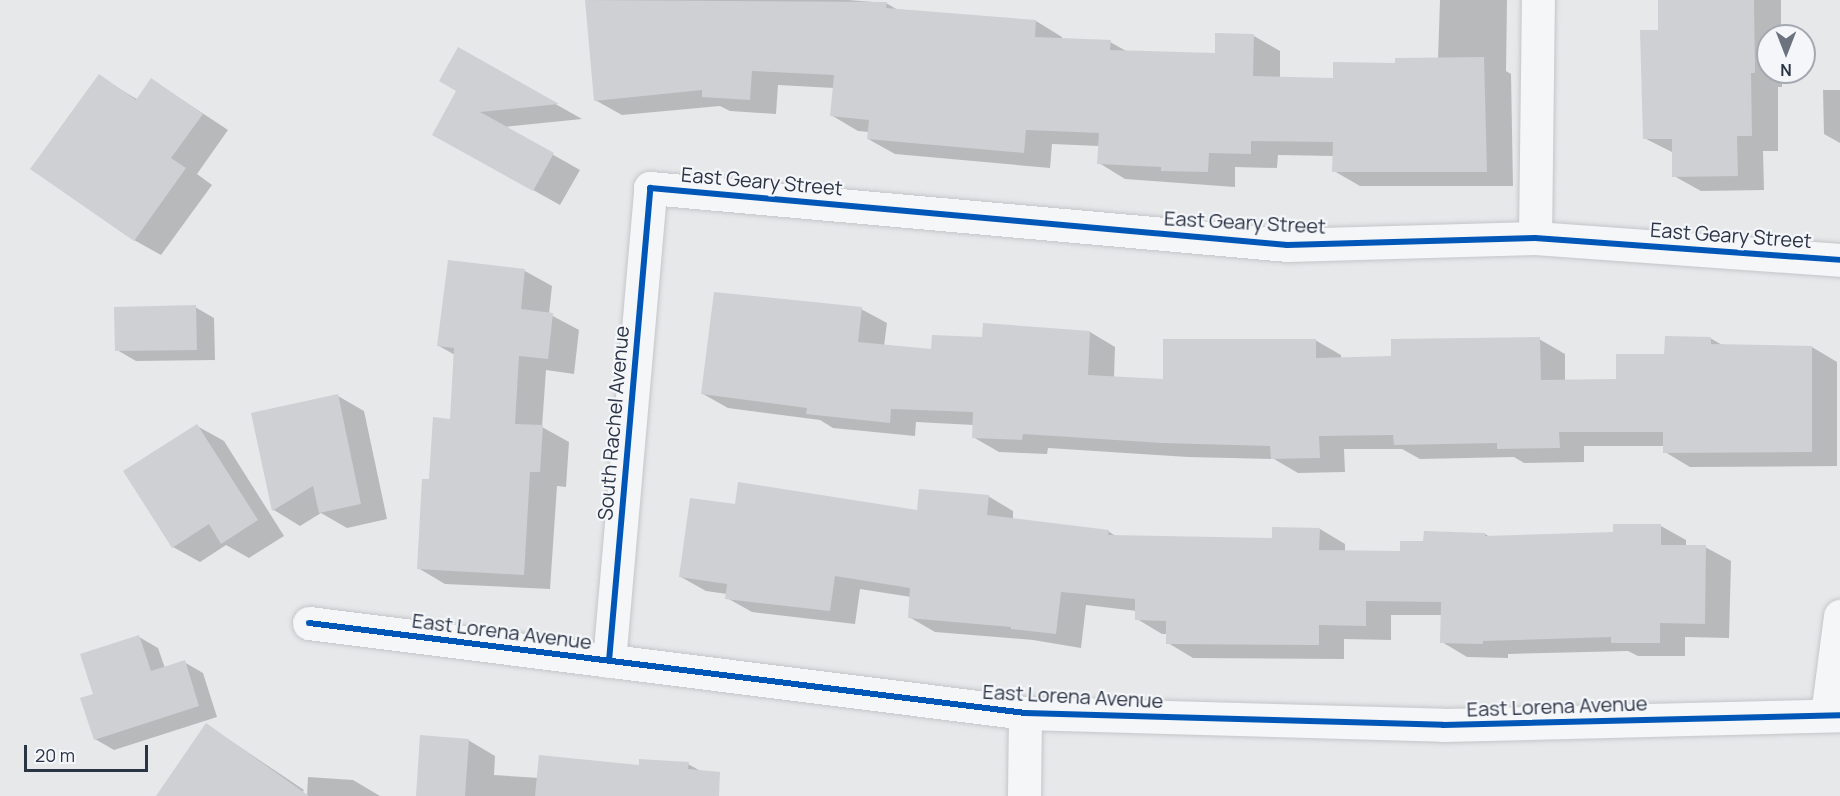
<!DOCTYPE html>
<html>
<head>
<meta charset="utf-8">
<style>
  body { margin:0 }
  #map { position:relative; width:1840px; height:796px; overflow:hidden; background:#e6e8ea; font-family:Manrope,sans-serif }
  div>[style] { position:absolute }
  .shadow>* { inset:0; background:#0003 }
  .building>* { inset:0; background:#ced0d3 }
  .roads { filter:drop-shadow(0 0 2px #c4c6c8) drop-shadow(0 0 2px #c4c6c8) }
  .minor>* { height:33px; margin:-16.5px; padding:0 16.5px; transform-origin:16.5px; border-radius:16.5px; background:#f5f6f7 }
  .cycleway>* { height:6px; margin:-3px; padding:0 3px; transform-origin:3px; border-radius:3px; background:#0057b8 }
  span { translate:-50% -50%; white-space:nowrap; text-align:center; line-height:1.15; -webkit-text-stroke:4.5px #f4f6f9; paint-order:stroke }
  .street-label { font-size:20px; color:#2b3445 }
  .north { position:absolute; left:1756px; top:24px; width:60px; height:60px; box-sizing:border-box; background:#f4f6f9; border:2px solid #a4a8b1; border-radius:50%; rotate:180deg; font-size:16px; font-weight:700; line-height:24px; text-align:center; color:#2b3445 }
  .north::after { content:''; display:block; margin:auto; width:21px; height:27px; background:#6c737f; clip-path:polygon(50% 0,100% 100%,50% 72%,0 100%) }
  .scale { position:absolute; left:24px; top:745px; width:124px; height:27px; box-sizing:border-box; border:3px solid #2b3445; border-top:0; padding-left:8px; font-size:18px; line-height:21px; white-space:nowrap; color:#2b3445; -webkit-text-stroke:4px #f4f6f9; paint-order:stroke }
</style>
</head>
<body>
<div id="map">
  <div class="shadow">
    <div style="clip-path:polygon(586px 0,848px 0,886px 3px,898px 10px,1036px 21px,1062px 37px,1062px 40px,1110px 42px,1128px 52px,1216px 54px,1254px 36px,1280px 51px,1280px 78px,1334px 79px,1397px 65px,1438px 59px,1440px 0,1507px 0,1506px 71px,1511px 74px,1513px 186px,1360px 186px,1334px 171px,1334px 156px,1278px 155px,1277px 168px,1235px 167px,1235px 187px,1125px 179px,1099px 163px,1099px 146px,1052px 144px,1050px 168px,895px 154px,868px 139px,869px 132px,858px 131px,831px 115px,834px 88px,778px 85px,776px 114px,730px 111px,720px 106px,622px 115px,595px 100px)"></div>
    <div style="clip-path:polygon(1659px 0,1781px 0,1781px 36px,1768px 36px,1768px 72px,1782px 72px,1782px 87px,1778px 87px,1778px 151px,1763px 151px,1764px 190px,1701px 191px,1674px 176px,1674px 153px,1644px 138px,1660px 32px)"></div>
    <div style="clip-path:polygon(458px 49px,582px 119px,504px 127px,580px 170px,560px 205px,460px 149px)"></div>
    <div style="clip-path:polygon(99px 76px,138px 100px,152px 80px,228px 130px,197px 174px,212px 185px,161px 255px,134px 240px)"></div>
    <div style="clip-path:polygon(1823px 90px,1840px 90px,1840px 143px,1824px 134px)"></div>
    <div style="clip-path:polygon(449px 262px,525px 271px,552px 286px,549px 314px,579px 330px,574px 374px,546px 370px,542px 427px,569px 442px,566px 487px,557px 486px,550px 589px,445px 584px,418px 568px,431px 481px,452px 420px,455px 355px,439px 346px)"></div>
    <div style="clip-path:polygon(195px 307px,214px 318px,215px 360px,136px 361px,117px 350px)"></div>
    <div style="clip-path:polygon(861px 309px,887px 323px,884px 346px,932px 351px,983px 339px,1090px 332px,1115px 347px,1114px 377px,1164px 380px,1315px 340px,1341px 355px,1341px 359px,1393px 357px,1539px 339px,1565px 354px,1565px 381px,1617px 380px,1666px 355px,1710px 338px,1724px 346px,1812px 347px,1837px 362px,1837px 466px,1690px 467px,1665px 452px,1665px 446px,1584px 446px,1584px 462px,1524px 463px,1514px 457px,1420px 459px,1402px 449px,1344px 449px,1345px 472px,1298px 473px,1274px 459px,1188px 457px,1048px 448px,1047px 454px,999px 452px,973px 437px,974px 425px,916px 422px,915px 436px,833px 428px,820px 420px,728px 408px,703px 394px)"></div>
    <div style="clip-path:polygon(338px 396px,364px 411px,387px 519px,347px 528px,321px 513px,300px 526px,274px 510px,253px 414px)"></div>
    <div style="clip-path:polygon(197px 426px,224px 441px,284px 536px,249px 558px,226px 545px,200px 562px,173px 547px)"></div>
    <div style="clip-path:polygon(988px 496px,1013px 511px,1013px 520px,1108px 531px,1117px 537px,1274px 539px,1320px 529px,1345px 544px,1345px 552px,1402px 553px,1425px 542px,1425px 533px,1485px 534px,1490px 537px,1614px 534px,1614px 526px,1661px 526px,1686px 540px,1686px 547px,1705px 547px,1731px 561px,1729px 638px,1685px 637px,1685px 656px,1638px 656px,1628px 651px,1508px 654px,1508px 658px,1467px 657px,1442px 642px,1442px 615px,1391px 615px,1391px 640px,1344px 639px,1344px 659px,1193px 658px,1168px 643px,1168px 634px,1162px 634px,1137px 619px,1137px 611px,1086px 605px,1081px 648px,1033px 640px,935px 632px,909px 617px,911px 597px,860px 589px,855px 624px,752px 612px,727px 598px,727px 594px,706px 591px,681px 577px,736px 505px,919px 512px)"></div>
    <div style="clip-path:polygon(139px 637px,158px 648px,165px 668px,184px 662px,203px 673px,217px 717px,114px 750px,95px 739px,95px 695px)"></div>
    <div style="clip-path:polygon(207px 725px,304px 790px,300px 796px,157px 796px)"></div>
    <div style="clip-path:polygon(468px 740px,495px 756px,494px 775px,539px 778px,688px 764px,715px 779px,714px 796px,417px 796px)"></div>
    <div style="clip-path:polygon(308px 777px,353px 780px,380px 796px,307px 796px)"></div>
  </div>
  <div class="building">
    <div style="clip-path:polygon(585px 0,887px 2px,886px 8px,1036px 20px,1035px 37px,1111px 40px,1110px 50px,1215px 53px,1215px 33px,1254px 34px,1253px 76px,1333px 78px,1333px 62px,1395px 63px,1395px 58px,1484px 57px,1487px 172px,1332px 172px,1333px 142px,1251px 141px,1251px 154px,1209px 153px,1208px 172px,1161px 171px,1161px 167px,1097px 164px,1099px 133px,1026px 130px,1024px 153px,867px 139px,869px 120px,830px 116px,834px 75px,752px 71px,750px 100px,702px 97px,702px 90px,594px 101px)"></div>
    <div style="clip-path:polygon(1658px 0,1754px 0,1755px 73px,1751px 73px,1752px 136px,1737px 136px,1738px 176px,1672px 177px,1672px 139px,1643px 139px,1640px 30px,1658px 30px)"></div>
    <div style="clip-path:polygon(458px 47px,559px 104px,480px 112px,554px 153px,533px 191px,432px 135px,456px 91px,439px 81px)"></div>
    <div style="clip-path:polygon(99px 74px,136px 100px,151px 78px,203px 114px,171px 158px,186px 168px,134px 241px,30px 169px)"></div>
    <div style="clip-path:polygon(448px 260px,525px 269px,521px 309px,553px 313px,548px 359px,519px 356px,515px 424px,543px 425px,540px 472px,530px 472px,524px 575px,417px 569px,422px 479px,429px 479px,433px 417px,450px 419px,454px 348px,437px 346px)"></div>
    <div style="clip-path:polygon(714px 292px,862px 307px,858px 342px,931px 349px,932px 335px,982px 337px,983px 323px,1090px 331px,1088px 375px,1163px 379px,1163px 339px,1316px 339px,1316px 358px,1391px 356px,1391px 339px,1540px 337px,1541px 380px,1616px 379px,1616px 354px,1664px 354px,1665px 336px,1711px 337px,1711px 344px,1812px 346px,1812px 452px,1663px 453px,1663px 432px,1559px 432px,1560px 448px,1497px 449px,1497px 443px,1394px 445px,1393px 435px,1319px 436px,1320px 458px,1271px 459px,1270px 446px,1162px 443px,1023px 434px,1022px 440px,972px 438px,973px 412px,891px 409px,890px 423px,806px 414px,807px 408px,701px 394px)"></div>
    <div style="clip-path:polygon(196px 305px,197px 350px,115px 351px,114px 307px)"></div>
    <div style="clip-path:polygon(338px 394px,361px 504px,319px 513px,313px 486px,272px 511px,251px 413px)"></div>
    <div style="clip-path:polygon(197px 424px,258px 520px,221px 544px,209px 524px,172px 548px,123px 471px)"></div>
    <div style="clip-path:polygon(738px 482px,917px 510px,919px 489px,989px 495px,987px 515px,1109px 530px,1108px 535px,1272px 538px,1272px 527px,1320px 528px,1319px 550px,1400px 551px,1400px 541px,1423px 541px,1424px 531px,1485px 533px,1485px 536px,1613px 532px,1613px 524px,1661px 524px,1661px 545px,1706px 545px,1705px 624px,1660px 623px,1660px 643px,1611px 643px,1611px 637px,1483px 641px,1483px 644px,1440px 643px,1441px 602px,1366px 601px,1366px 626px,1319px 625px,1319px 645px,1166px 644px,1166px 621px,1135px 620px,1135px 599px,1061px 592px,1056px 634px,1011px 629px,1011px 627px,908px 618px,910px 588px,835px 576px,830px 611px,725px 599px,727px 584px,679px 577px,690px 498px,735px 504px)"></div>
    <div style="clip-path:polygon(139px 635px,151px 671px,185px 660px,199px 706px,94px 740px,80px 698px,93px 694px,80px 654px)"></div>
    <div style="clip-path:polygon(206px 723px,309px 796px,156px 796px)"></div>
    <div style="clip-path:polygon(420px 735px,469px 739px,465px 796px,416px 796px)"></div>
    <div style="clip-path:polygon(539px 755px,639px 765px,639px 759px,689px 762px,688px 769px,720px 772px,719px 796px,535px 796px)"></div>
  </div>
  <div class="roads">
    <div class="minor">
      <div style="left:1535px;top:238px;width:238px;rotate:-89.3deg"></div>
      <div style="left:309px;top:623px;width:722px;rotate:7.16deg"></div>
      <div style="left:1025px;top:713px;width:418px;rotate:1.6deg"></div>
      <div style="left:1443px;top:725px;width:397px;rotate:-1.4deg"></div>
      <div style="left:609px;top:661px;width:475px;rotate:-85deg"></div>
      <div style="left:650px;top:188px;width:640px;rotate:5.11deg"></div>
      <div style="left:1287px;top:245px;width:248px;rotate:-1.6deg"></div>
      <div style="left:1535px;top:238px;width:306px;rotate:4.1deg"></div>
      <div style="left:1827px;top:715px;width:100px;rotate:-82.5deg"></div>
      <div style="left:1024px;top:796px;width:83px;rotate:-89.3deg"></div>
    </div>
  </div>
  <div class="cycleway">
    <div style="left:309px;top:623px;width:722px;rotate:7.16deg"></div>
    <div style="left:1025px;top:713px;width:418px;rotate:1.6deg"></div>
    <div style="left:1443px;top:725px;width:397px;rotate:-1.4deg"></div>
    <div style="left:609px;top:661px;width:475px;rotate:-85deg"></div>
    <div style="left:650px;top:188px;width:640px;rotate:5.11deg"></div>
    <div style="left:1287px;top:245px;width:248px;rotate:-1.6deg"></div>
    <div style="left:1535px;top:238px;width:306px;rotate:4.1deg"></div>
  </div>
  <div class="street-label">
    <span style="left:762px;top:181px;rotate:5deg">East Geary Street</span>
    <span style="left:1245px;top:222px;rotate:3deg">East Geary Street</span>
    <span style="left:1731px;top:235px;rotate:4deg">East Geary Street</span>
    <span style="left:613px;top:423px;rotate:-85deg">South Rachel Avenue</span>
    <span style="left:502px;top:631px;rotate:7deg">East Lorena Avenue</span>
    <span style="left:1073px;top:696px;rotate:3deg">East Lorena Avenue</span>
    <span style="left:1557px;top:706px;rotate:-2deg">East Lorena Avenue</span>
  </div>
  <div class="north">N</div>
  <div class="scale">20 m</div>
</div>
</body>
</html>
